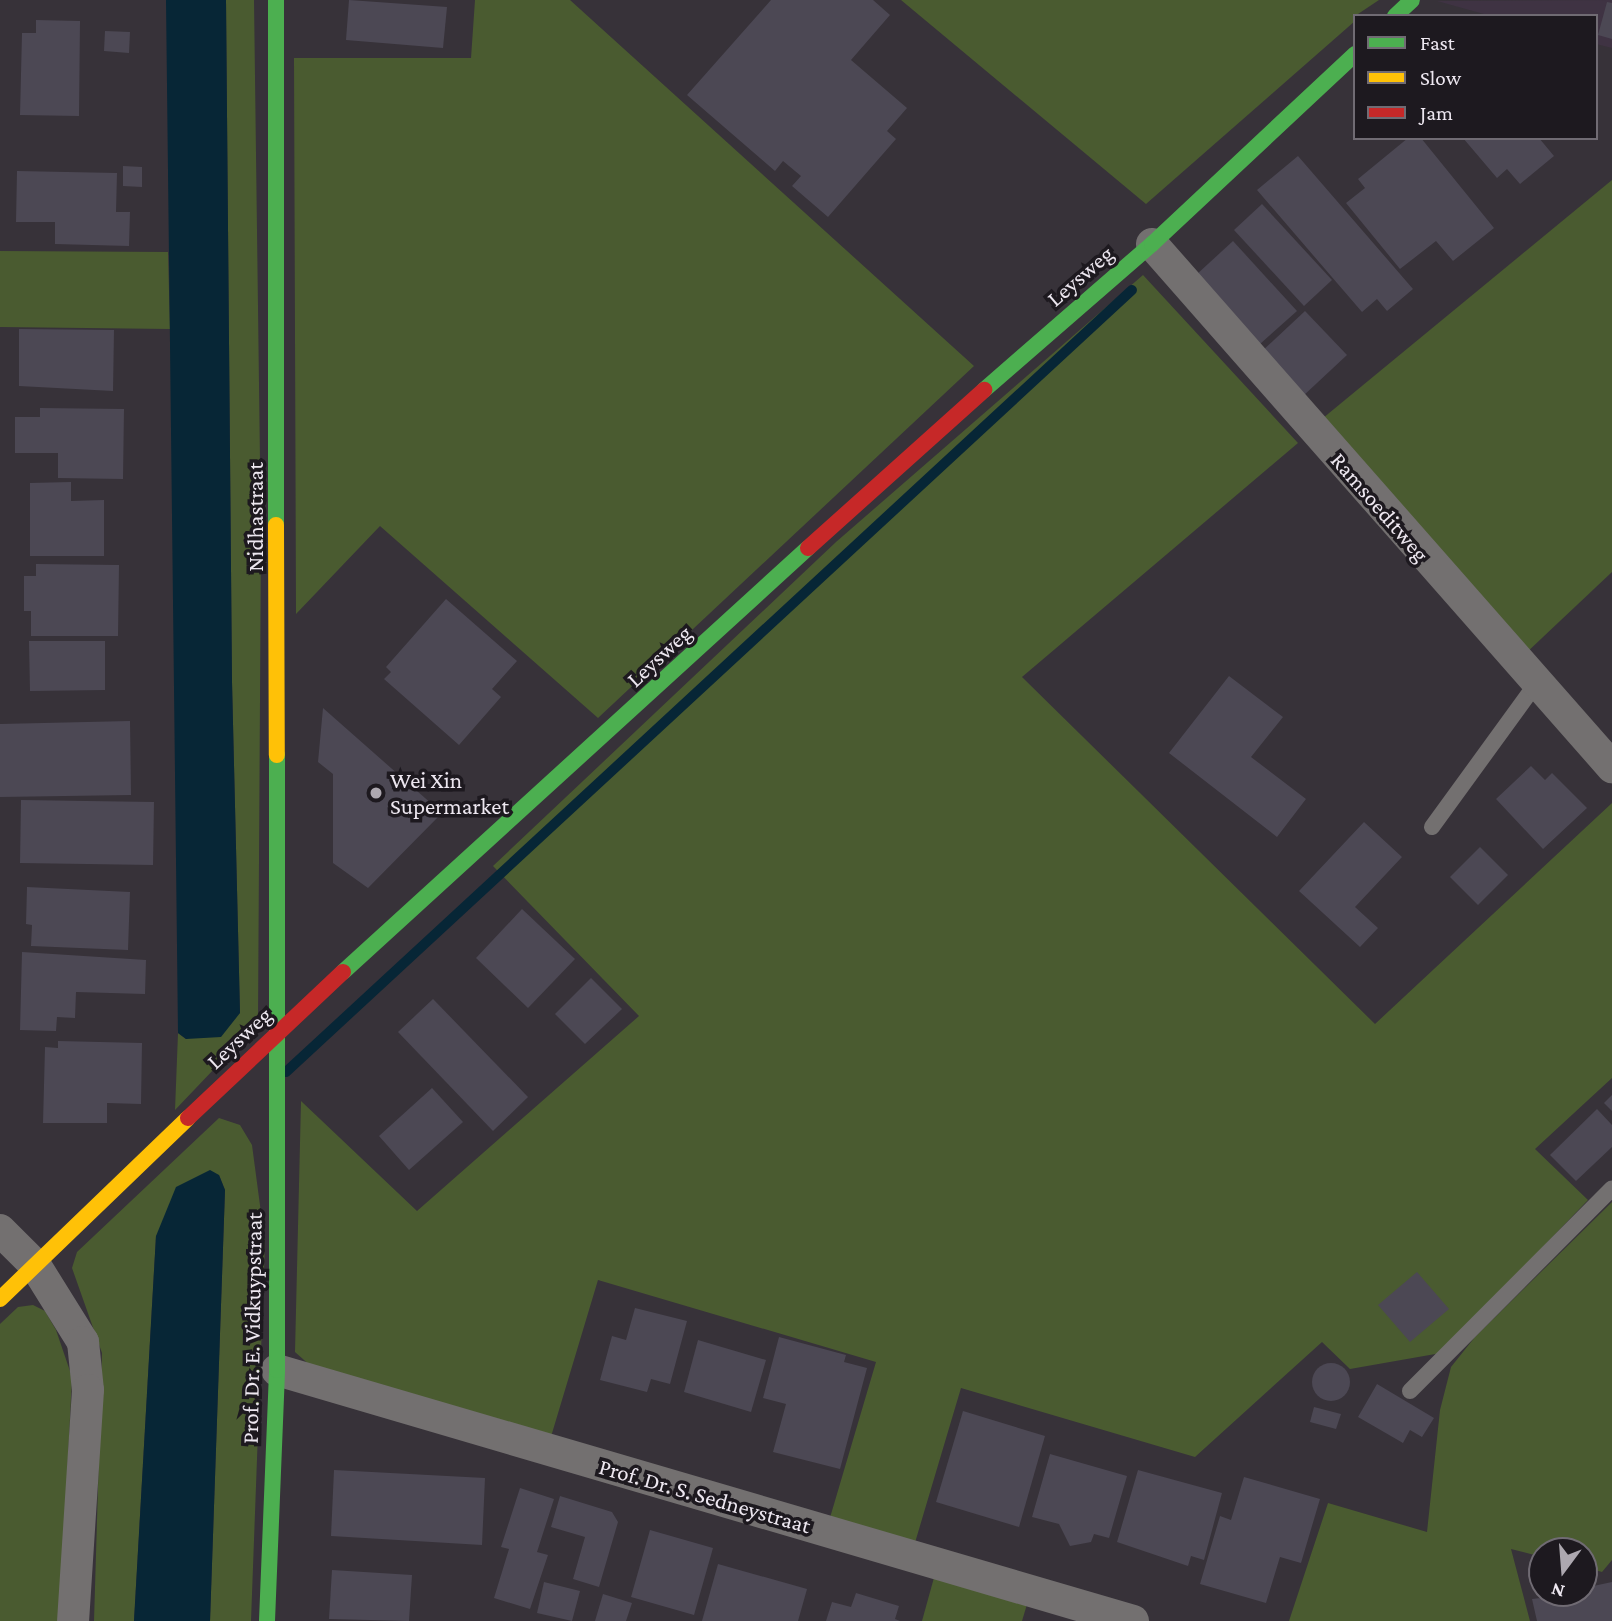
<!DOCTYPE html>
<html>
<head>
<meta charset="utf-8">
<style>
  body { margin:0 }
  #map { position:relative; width:1612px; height:1621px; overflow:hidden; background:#373239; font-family:"Crimson Pro",serif }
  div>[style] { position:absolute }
  .built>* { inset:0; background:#3f3343 }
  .green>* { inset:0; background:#4a5b30 }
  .water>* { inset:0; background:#072636 }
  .stream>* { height:10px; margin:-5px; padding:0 5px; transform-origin:5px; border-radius:5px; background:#072636 }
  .building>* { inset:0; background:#4c4854 }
  .round { border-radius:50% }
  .lane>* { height:16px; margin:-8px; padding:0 8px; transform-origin:8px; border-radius:8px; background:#737070 }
  .street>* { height:32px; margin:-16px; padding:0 16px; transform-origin:16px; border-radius:16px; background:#737070 }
  .fast>* { height:16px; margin:-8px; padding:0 8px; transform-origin:8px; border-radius:8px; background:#4caf50 }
  .slow>* { height:16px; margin:-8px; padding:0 8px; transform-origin:8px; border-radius:8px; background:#ffc107 }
  .jam>* { height:16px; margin:-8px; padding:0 8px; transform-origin:8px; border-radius:8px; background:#c62828 }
  .dots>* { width:19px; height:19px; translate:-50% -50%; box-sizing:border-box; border:4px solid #1d191f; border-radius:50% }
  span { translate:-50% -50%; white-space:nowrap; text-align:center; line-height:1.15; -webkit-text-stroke:7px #1d191f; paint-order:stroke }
  .street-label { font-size:23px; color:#ede7f0 }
  .poi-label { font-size:23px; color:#ede7f0 }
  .left { translate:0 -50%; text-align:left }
  .legend { position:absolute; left:1353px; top:14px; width:245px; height:126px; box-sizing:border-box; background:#1d191f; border:2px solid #706b73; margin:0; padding:9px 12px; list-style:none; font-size:21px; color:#ede7f0 }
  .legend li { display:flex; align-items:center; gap:14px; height:35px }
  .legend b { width:35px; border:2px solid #706b73 }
  .north { position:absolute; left:1528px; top:1537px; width:70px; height:70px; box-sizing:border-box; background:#1d191f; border:2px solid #706b73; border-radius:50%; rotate:196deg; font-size:19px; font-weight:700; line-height:28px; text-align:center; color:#ede7f0 }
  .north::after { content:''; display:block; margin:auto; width:24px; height:32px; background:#ada8b0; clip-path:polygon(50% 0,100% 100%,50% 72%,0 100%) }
</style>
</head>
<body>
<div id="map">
  <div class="built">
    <div style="clip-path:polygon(1612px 0,1612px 48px,1596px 44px,1596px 16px,1491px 16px,1437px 1px)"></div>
  </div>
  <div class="green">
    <div style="clip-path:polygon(226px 0,254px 0,261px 537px,258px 1023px,175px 1110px,178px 1033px,186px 1039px,240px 1013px,232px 682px)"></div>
    <div style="clip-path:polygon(475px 0,570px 0,974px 366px,598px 718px,380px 526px,296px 614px,294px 58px,471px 58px)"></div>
    <div style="clip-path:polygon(901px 0,1379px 0,1355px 16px,1355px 21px,1146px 204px)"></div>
    <div style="clip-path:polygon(1612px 180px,1612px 572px,1525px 654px,1317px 423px)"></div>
    <div style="clip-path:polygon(0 251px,168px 252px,170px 329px,0 327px)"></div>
    <div style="clip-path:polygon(1143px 275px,1298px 443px,1022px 677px,1375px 1024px,1612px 803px,1612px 1078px,1535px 1149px,1588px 1200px,1441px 1353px,1350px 1369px,1322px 1342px,1195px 1457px,961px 1388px,914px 1546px,829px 1521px,876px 1362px,598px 1280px,550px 1440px,313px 1368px,295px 1352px,301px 1101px,417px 1211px,639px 1016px,493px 866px,836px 542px)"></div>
    <div style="clip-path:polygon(219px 1118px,240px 1125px,252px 1145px,265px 1243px,251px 1621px,210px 1621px,225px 1190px,219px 1175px,156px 1236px,134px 1621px,94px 1621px,102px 1353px,72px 1268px,77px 1252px)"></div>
    <div style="clip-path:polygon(1612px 1202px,1612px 1560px,1602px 1572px,1584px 1567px,1584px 1551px,1542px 1551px,1542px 1557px,1511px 1549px,1530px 1621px,1289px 1621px,1328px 1503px,1427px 1532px,1440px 1410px,1451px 1367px,1475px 1337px)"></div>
    <div style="clip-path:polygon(33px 1305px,45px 1311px,56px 1330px,72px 1377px,60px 1621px,0 1621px,0 1324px,18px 1307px)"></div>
    <div style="clip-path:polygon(935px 1574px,1028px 1601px,1022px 1621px,922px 1621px)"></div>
  </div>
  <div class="water">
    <div style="clip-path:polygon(166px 0,226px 0,232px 682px,240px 1013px,221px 1037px,186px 1039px,178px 1033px)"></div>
    <div style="clip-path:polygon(210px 1170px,219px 1175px,225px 1190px,210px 1621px,134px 1621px,156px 1236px,176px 1187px)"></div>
  </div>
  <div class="stream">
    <div style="left:286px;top:1072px;width:1152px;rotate:-42.75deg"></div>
  </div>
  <div class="building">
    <div style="clip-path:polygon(349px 0,447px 7px,443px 48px,346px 40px)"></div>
    <div style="clip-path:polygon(771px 0,873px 0,890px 15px,851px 60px,907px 108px,887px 131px,896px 139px,828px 217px,792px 186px,801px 176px,783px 161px,775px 171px,687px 95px)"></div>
    <div style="clip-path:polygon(1607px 2px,1612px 3px,1612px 39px,1598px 35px)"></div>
    <div style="clip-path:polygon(36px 20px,80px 21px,79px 116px,20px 115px,22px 33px,36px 33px)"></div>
    <div style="clip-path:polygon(105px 31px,130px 32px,129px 53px,104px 51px)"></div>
    <div style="clip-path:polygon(1408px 138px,1421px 138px,1494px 228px,1453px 261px,1436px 241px,1400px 269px,1346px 203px,1365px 188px,1358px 179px)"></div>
    <div style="clip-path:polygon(1463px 138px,1539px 138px,1554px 156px,1520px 184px,1507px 169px,1497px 178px)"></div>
    <div style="clip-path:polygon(1298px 156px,1413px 289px,1387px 311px,1377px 299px,1362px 312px,1257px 190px)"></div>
    <div style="clip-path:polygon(123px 166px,142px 167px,142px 187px,123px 186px)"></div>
    <div style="clip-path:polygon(17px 171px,117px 173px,116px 212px,130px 212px,129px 246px,55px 244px,55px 222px,16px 222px)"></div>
    <div style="clip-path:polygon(1262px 204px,1332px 280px,1304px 306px,1234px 230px)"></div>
    <div style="clip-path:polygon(1233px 241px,1297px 311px,1260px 344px,1196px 275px)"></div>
    <div style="clip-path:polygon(1305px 311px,1347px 355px,1302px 397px,1260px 353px)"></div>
    <div style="clip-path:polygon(19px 329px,114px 330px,113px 391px,19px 386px)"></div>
    <div style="clip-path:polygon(40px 408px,124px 409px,123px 479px,58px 478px,58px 453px,15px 453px,15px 417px,40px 417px)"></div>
    <div style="clip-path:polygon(71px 482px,71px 501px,104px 500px,104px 556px,30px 556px,30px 483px)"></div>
    <div style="clip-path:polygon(36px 564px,119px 565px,118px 636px,31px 636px,31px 611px,24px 611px,24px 576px,36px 576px)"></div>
    <div style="clip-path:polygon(446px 599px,517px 661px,492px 689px,501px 697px,459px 745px,384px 679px,391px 672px,386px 667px)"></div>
    <div style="clip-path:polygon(29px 641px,105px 641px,105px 690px,30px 691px)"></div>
    <div style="clip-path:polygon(1229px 676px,1283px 717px,1251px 757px,1306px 799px,1277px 837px,1169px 753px)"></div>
    <div style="clip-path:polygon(323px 708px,442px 813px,368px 888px,333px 863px,333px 774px,318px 762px)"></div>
    <div style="clip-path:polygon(130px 721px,131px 795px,0 797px,0 724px)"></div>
    <div style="clip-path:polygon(1531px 766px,1545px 780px,1552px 773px,1587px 808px,1543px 849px,1496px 799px)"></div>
    <div style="clip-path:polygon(21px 800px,154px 802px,153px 865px,20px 863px)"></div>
    <div style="clip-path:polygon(1364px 822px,1402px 857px,1355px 907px,1378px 928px,1360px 947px,1299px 891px)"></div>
    <div style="clip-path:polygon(1480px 847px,1508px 875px,1478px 905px,1450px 877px)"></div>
    <div style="clip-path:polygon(27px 887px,130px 892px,128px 950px,31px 946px,32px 925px,26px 924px)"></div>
    <div style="clip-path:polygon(522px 909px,575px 959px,528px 1008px,476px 958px)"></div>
    <div style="clip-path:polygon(22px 952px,146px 960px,145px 994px,76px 992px,75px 1018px,57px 1017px,56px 1031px,20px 1030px)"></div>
    <div style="clip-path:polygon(591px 978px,622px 1009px,585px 1044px,555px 1014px)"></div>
    <div style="clip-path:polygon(433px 999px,528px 1097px,493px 1131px,398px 1032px)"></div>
    <div style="clip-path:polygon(58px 1041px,142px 1043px,141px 1104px,107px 1103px,107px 1123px,43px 1123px,45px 1047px,58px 1048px)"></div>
    <div style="clip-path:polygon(432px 1088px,463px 1122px,409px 1170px,379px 1136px)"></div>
    <div style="clip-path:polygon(1612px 1095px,1612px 1111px,1604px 1103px)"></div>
    <div style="clip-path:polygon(1597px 1109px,1612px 1125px,1612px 1147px,1576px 1181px,1550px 1155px)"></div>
    <div style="clip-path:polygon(1417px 1272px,1449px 1309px,1410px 1342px,1378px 1305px)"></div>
    <div style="clip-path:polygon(635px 1308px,687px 1321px,670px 1384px,651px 1379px,647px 1392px,600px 1380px,612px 1336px,626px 1340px)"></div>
    <div style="clip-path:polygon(779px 1337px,846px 1355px,844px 1362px,867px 1368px,840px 1469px,773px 1452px,786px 1404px,763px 1398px)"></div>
    <div style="clip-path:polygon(698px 1340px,766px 1360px,751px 1412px,684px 1392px)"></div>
    <div class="round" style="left:1312px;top:1363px;width:38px;height:38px"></div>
    <div style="clip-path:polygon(1377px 1384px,1434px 1418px,1422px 1437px,1410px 1430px,1403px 1443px,1358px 1417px)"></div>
    <div style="clip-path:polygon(1314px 1407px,1341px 1414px,1336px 1429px,1310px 1422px)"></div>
    <div style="clip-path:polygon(963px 1411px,1045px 1436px,1019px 1527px,936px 1502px)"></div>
    <div style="clip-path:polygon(1050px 1454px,1127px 1476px,1109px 1538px,1094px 1534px,1091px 1542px,1070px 1546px,1059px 1524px,1032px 1517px)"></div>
    <div style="clip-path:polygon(334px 1470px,485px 1478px,482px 1545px,331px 1536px)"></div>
    <div style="clip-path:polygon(1138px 1470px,1222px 1493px,1204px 1560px,1191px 1556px,1188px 1566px,1117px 1542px)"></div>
    <div style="clip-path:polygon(1244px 1477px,1320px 1499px,1301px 1563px,1280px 1557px,1266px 1603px,1200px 1584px,1220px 1516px,1231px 1520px)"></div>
    <div style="clip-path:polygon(520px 1488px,554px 1499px,537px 1552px,548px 1555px,530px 1609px,494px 1598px,509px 1549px,501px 1547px)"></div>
    <div style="clip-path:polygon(560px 1496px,612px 1512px,618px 1522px,599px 1587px,573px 1579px,585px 1537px,551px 1527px)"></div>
    <div style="clip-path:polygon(650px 1530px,713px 1548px,694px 1615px,631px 1597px)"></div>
    <div style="clip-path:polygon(718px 1564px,807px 1589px,798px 1621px,702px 1621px)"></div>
    <div style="clip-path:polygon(332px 1570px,412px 1575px,409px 1621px,329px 1619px)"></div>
    <div style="clip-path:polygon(544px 1582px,580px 1591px,572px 1621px,537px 1613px)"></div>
    <div style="clip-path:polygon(1612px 1582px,1612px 1621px,1537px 1621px,1532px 1599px,1584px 1593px,1584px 1588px)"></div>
    <div style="clip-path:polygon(856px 1593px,899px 1606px,895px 1619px,900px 1621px,826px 1621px,832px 1602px,851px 1607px)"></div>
    <div style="clip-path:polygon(603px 1594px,632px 1603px,626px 1621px,595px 1621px)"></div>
  </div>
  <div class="lane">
    <div style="left:1432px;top:827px;width:175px;rotate:-54deg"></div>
    <div style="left:1410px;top:1391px;width:286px;rotate:-45.1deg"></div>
  </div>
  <div class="street">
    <div style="left:1152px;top:244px;width:697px;rotate:48.67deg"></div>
    <div style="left:0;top:1230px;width:49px;rotate:45deg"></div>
    <div style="left:35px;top:1265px;width:91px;rotate:58.1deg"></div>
    <div style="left:83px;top:1342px;width:48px;rotate:84.1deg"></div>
    <div style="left:88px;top:1390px;width:231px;rotate:93.7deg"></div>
    <div style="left:277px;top:1370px;width:892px;rotate:16.34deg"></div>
  </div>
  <div class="fast">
    <div style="left:276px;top:0;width:525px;rotate:90deg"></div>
    <div style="left:1395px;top:16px;width:23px;rotate:-43deg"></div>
    <div style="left:984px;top:390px;width:223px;rotate:-41deg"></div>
    <div style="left:1152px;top:244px;width:278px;rotate:-43.1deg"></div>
    <div style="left:343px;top:972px;width:629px;rotate:-42.36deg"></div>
    <div style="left:267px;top:1621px;width:251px;rotate:-87.7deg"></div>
    <div style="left:277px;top:1370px;width:615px;rotate:-90deg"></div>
  </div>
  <div class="slow">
    <div style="left:276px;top:525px;width:230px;rotate:89.8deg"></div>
    <div style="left:0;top:1299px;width:261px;rotate:-43.9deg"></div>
  </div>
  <div class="jam">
    <div style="left:808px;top:548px;width:237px;rotate:-41.9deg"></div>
    <div style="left:188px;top:1118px;width:213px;rotate:-43.3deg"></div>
  </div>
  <div class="dots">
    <div style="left:376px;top:793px;background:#ada8b0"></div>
  </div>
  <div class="street-label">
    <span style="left:1080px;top:276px;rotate:-41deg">Leysweg</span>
    <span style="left:1380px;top:507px;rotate:49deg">Ramsoeditweg</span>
    <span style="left:255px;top:517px;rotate:-90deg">Nidhastraat</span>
    <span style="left:659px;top:656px;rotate:-43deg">Leysweg</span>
    <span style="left:239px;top:1038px;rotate:-43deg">Leysweg</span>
    <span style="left:252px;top:1328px;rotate:-89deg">Prof. Dr. E. Vidkuypstraat</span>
    <span style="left:705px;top:1496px;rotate:16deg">Prof. Dr. S. Sedneystraat</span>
  </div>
  <div class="poi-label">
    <span class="left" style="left:390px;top:793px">Wei Xin<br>Supermarket</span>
  </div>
  <ul class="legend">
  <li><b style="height:9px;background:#4caf50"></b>Fast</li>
  <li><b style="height:9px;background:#ffc107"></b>Slow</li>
  <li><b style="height:9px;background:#c62828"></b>Jam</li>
  </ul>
  <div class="north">N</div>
</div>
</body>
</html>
